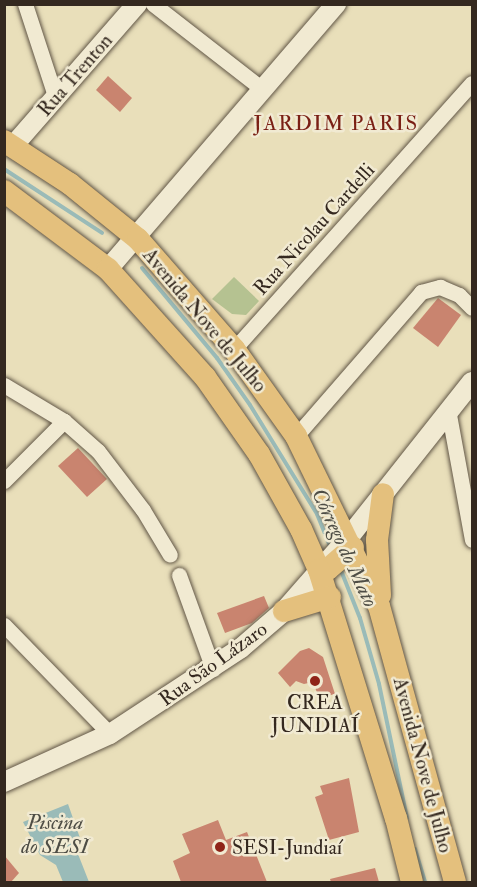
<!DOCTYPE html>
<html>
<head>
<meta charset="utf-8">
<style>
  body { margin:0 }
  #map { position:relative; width:477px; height:887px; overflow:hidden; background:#e9dfba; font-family:"IM FELL Double Pica",serif }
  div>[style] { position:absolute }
  .green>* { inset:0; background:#b5c291 }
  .water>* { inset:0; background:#9abbb8 }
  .stream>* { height:4px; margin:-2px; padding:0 2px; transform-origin:2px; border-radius:2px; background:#9abbb8 }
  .building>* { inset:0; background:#c9846f }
  .roads { filter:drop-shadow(0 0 2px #615646) drop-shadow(0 0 2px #615646) }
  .street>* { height:15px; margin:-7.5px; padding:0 7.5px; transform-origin:7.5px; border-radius:7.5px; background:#f1ead2 }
  .secondary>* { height:20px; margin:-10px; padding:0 10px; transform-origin:10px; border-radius:10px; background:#f1ead2 }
  .primary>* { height:22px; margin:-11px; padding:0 11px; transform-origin:11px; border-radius:11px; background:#e4c07d }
  .dots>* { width:16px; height:16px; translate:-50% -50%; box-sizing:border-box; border:3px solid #f1ead2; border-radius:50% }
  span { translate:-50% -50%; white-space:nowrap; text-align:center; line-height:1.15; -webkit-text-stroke:5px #f1ead2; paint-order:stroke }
  .street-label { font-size:20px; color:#34281f }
  .poi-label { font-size:20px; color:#34281f }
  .left { translate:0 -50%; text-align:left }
  .neighbourhood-label { font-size:21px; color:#7a1f14; letter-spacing:1.5px }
  .water-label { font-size:21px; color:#4e4d45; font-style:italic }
  .frame { position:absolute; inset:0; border:6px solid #34281f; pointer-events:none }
</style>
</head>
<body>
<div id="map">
  <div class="green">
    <div style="clip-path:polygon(234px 277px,259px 301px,246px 315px,232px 314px,212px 299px)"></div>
  </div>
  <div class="water">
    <div style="clip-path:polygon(68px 804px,80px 838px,78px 854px,89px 882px,63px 882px,56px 865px,40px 855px,23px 822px)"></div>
  </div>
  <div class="stream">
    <div style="left:4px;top:169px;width:117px;rotate:33.1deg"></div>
    <div style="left:142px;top:268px;width:117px;rotate:50.2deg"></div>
    <div style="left:217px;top:358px;width:57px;rotate:54.9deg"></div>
    <div style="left:250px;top:405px;width:128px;rotate:58.4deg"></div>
    <div style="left:317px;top:514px;width:37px;rotate:68deg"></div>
    <div style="left:340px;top:568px;width:54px;rotate:68.2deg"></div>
    <div style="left:360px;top:618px;width:69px;rotate:73.9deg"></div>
    <div style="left:379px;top:684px;width:137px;rotate:78.2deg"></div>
    <div style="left:415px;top:849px;width:34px;rotate:73deg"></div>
  </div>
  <div class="building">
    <div style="clip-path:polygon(108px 76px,132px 98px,120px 112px,96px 90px)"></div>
    <div style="clip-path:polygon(438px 298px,461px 315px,438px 347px,413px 328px)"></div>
    <div style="clip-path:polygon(78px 448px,107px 479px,87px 497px,58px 466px)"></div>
    <div style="clip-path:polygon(264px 596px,269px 608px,252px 623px,225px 633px,217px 613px)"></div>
    <div style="clip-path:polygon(309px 648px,323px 657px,335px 694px,319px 698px,313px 682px,304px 684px,296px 681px,290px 687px,278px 673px,300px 651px)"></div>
    <div style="clip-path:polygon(349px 778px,359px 832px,329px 840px,315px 797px,323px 794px,320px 786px)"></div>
    <div style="clip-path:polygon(218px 820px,226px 840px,247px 832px,267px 882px,181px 882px,173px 861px,190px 853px,182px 834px)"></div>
    <div style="clip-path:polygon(4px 855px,19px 873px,11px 882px,4px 882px)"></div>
    <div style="clip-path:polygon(375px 868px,379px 882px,331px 882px,330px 879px)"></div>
  </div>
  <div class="roads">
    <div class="street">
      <div style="left:25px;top:4px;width:97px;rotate:71.9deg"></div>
      <div style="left:153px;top:4px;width:138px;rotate:37.9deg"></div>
      <div style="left:234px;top:349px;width:357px;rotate:-48.2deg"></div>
      <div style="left:4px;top:385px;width:70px;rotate:31deg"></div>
      <div style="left:64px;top:421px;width:45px;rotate:41.4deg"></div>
      <div style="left:98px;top:451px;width:74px;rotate:52.7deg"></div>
      <div style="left:143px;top:510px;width:52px;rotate:59deg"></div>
      <div style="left:448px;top:409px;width:133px;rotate:79.6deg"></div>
      <div style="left:296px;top:436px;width:191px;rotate:-49deg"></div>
      <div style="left:421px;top:292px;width:20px;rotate:-15deg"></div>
      <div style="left:440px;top:287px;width:21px;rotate:23deg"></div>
      <div style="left:459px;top:295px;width:18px;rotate:45deg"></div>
      <div style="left:4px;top:481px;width:85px;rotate:-45deg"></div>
      <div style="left:179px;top:575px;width:100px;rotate:70.1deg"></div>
      <div style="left:4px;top:625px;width:152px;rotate:45.8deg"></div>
    </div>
    <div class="secondary">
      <div style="left:13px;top:146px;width:189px;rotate:-48.9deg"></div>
      <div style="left:108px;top:269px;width:350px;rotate:-49.3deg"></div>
      <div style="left:4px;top:782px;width:116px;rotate:-24.4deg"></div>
      <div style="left:110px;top:734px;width:157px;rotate:-33.3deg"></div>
      <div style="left:241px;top:648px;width:57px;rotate:-40.7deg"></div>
      <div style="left:284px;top:611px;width:98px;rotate:-48.7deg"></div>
      <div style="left:349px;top:537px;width:198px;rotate:-51.6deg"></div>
    </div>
    <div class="primary">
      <div style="left:4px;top:141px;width:79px;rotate:33.1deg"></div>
      <div style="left:70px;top:184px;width:87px;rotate:39deg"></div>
      <div style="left:138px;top:239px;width:146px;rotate:48.9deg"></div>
      <div style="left:234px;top:349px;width:107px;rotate:54.5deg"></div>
      <div style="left:296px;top:436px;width:189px;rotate:64deg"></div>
      <div style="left:379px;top:606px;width:286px;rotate:74.6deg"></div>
      <div style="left:4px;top:191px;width:130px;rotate:36.9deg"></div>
      <div style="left:108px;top:269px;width:145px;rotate:48.1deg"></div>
      <div style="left:205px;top:377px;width:94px;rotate:55deg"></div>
      <div style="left:259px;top:454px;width:86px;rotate:60.8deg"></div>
      <div style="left:301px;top:529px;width:45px;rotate:66.3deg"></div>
      <div style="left:319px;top:570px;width:9px;rotate:-6deg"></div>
      <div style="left:328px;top:569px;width:33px;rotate:-41deg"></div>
      <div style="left:319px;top:570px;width:260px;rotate:72.8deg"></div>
      <div style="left:396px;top:818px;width:66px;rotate:76deg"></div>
      <div style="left:380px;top:595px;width:55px;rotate:-93.1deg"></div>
      <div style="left:377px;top:540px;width:46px;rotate:-82.6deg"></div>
      <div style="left:284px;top:611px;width:48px;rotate:-16.9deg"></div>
    </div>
  </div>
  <div class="dots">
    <div style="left:315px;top:681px;background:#8f2418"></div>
    <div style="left:220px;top:847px;background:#8f2418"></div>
  </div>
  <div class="street-label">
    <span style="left:75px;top:75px;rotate:-49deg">Rua Trenton</span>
    <span style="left:314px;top:229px;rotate:-48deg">Rua Nicolau Cardelli</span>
    <span style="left:205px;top:320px;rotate:50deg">Avenida Nove de Julho</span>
    <span style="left:213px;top:664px;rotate:-36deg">Rua São Lázaro</span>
    <span style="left:423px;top:765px;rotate:75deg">Avenida Nove de Julho</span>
  </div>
  <div class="poi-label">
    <span style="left:315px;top:714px">CREA<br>JUNDIAÍ</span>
    <span class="left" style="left:232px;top:847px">SESI-Jundiaí</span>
  </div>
  <div class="neighbourhood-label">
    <span style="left:336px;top:124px">JARDIM PARIS</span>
  </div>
  <div class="water-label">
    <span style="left:344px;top:548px;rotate:65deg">Córrego do Mato</span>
    <span style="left:55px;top:835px">Piscina<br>do SESI</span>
  </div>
  <div class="frame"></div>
</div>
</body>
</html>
